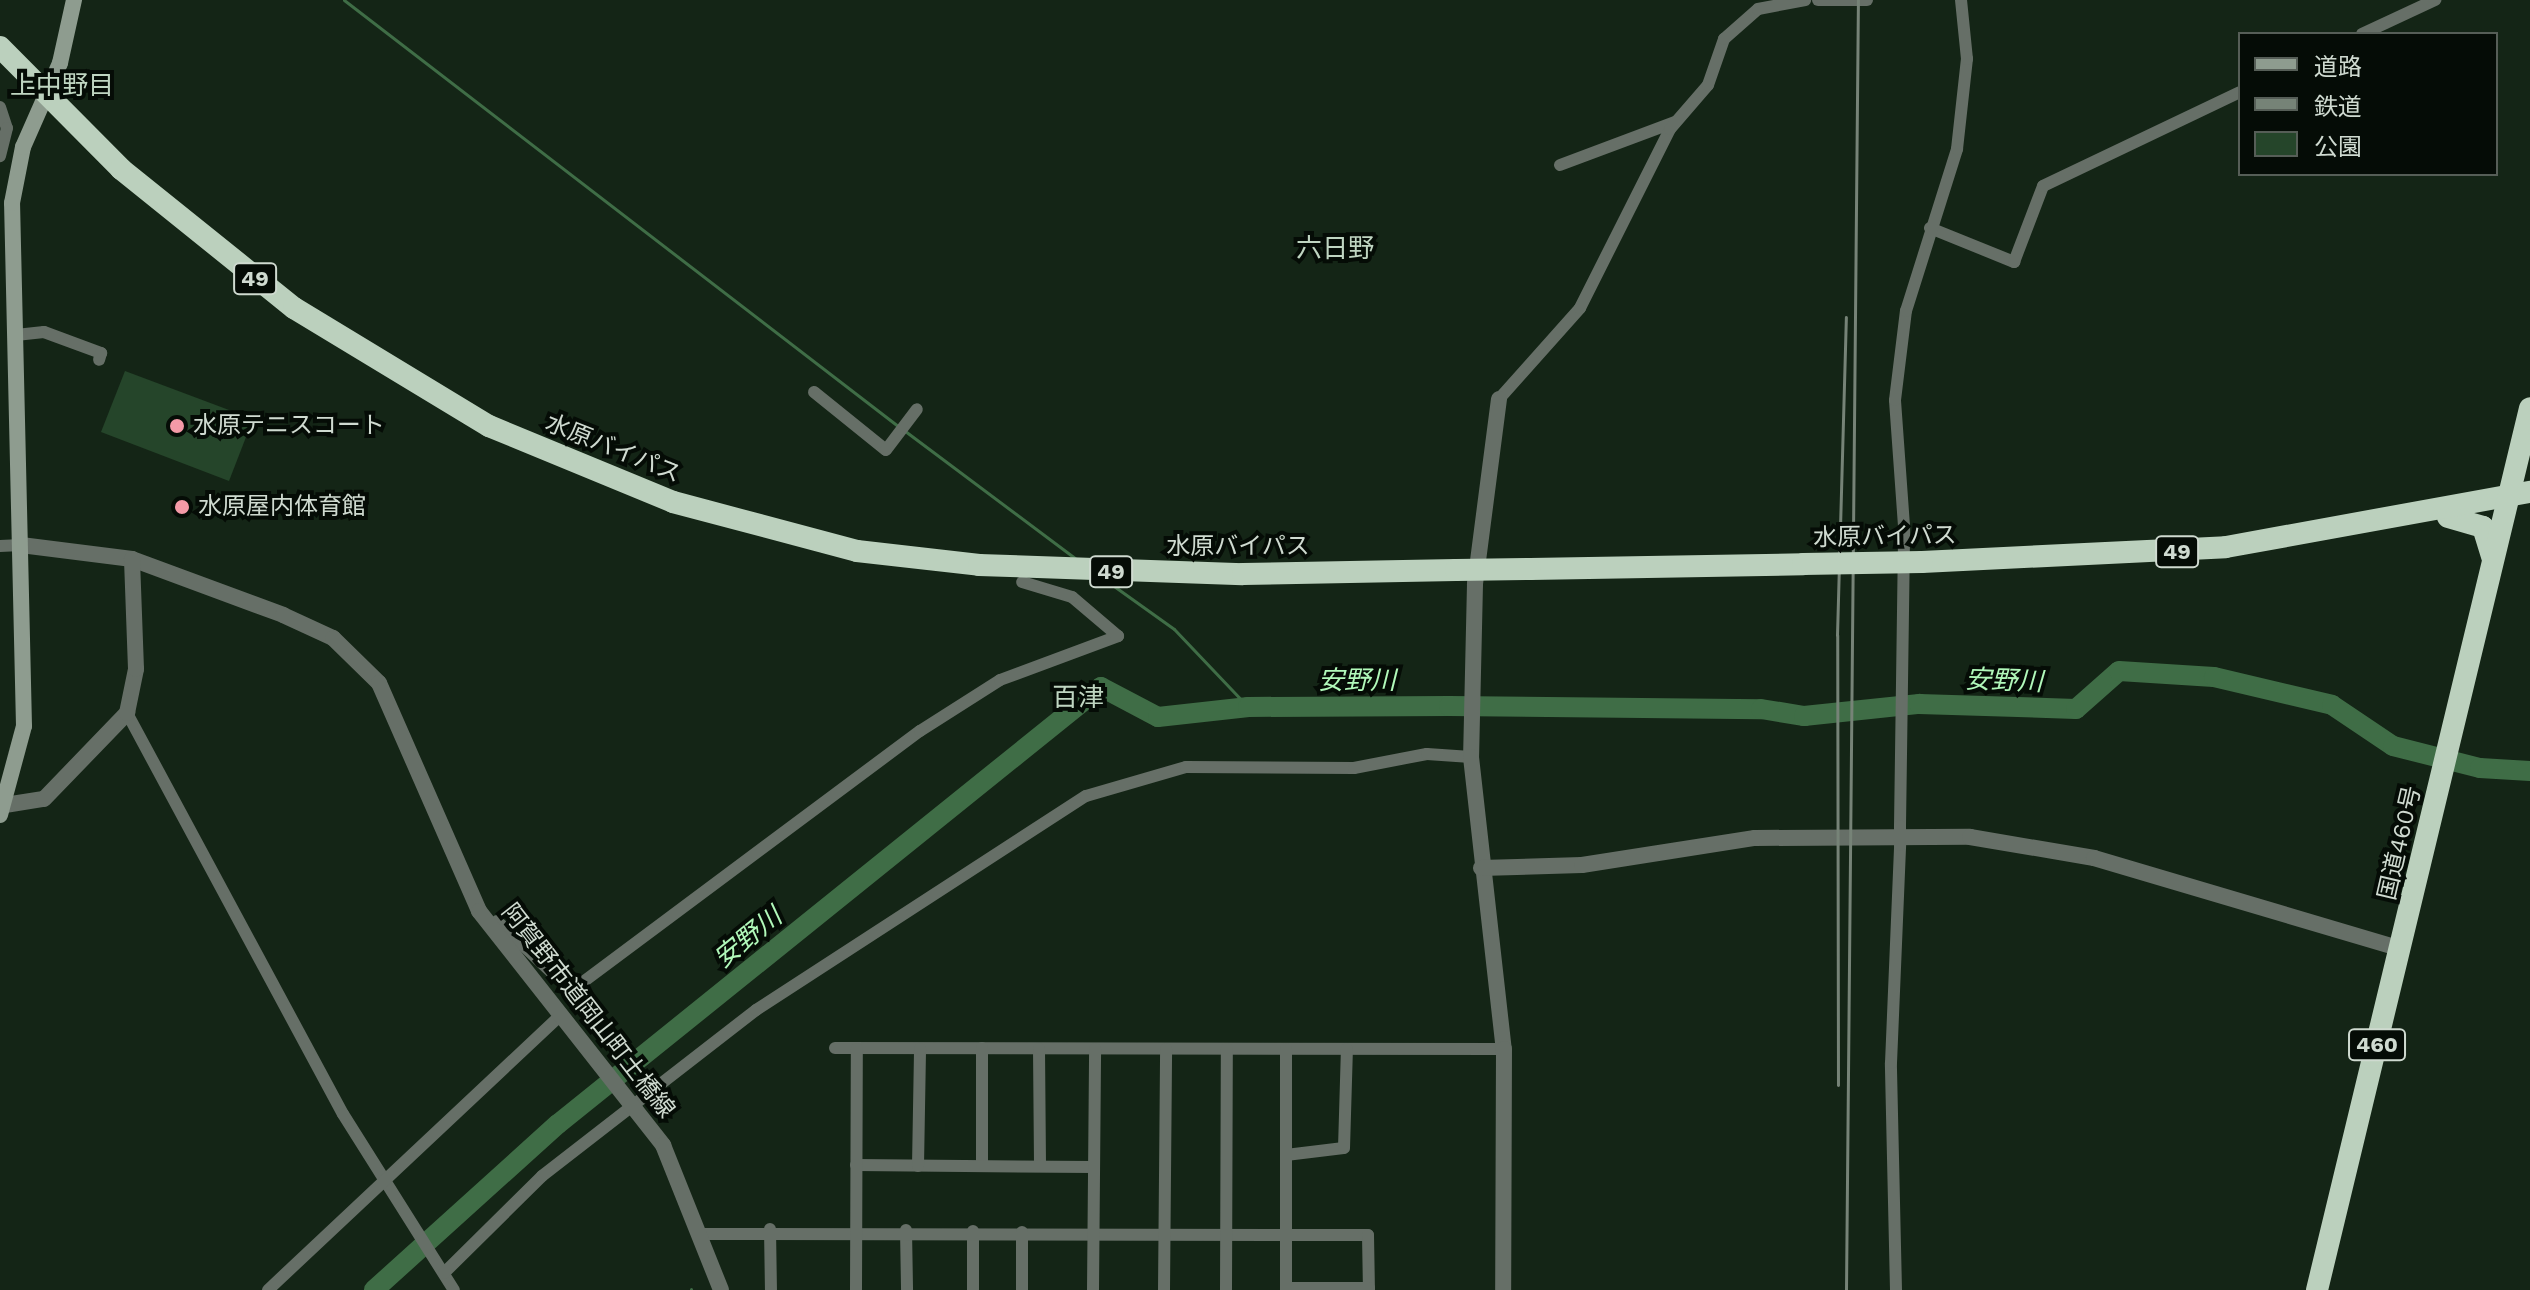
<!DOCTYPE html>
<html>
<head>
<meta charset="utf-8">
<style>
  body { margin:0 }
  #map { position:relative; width:2530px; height:1290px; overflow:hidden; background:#142516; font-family:"Work Sans","Noto Sans JP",sans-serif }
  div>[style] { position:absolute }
  .green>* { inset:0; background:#25452a }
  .stream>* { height:3px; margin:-1.5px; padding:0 1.5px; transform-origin:1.5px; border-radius:1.5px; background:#3f6d46 }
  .river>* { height:20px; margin:-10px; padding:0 10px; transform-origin:10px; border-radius:10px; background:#3f6d46 }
  .minor>* { height:12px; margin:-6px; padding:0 6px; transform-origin:6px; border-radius:6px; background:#666f67 }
  .tertiary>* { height:16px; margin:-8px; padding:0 8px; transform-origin:8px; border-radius:8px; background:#666f67 }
  .secondary>* { height:16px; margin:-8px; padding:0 8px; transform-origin:8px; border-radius:8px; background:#8e9c8f }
  .trunk>* { height:22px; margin:-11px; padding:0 11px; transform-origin:11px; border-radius:11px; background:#bbd0bd }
  .rail>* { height:3px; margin:-1.5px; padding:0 1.5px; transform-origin:1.5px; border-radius:1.5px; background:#768377 }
  .minor-bridge>* { height:12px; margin:-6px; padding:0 6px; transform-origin:6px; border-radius:6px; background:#666f67 }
  .trunk-bridge>* { height:22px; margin:-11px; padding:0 11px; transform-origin:11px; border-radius:11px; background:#bbd0bd }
  .dots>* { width:22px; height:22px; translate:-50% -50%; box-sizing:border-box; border:4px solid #050c06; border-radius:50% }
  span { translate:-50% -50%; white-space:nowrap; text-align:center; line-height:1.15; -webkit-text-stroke:8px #050c06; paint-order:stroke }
  .shield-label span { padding:2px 6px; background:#050c06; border:2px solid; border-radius:6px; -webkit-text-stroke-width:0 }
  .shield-label { font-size:22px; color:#cfdad0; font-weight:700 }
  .poi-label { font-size:24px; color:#cfdad0 }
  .left { translate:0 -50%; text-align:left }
  .street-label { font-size:24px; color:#cfdad0 }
  .neighbourhood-label { font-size:26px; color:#bfd5c1 }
  .water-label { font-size:26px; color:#b1f9ba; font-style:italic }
  .legend { position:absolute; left:2238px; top:32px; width:260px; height:144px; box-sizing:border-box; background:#050c06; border:2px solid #565e57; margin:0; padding:10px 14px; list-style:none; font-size:24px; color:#cfdad0 }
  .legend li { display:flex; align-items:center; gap:16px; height:40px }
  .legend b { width:40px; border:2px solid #565e57 }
</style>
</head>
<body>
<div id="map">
  <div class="green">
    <div style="clip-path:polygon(125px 371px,253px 419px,229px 481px,101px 432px)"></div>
  </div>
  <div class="stream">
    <div style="left:344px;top:0;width:700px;rotate:37.57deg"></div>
    <div style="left:905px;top:431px;width:212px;rotate:36.8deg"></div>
    <div style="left:1104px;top:579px;width:86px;rotate:35.5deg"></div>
    <div style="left:1174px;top:629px;width:108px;rotate:46.5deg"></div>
    <div style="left:691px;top:1290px;width:1px;rotate:-90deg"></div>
  </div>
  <div class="river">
    <div style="left:374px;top:1290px;width:248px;rotate:-42.1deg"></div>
    <div style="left:558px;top:1124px;width:697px;rotate:-38.83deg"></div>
    <div style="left:1101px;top:687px;width:64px;rotate:27.8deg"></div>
    <div style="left:1158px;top:717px;width:91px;rotate:-6.3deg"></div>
    <div style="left:1248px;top:707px;width:201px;rotate:-0.3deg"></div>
    <div style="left:1449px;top:706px;width:312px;rotate:0.6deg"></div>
    <div style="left:1761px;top:709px;width:44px;rotate:9.2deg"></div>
    <div style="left:1804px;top:716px;width:116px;rotate:-6deg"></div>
    <div style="left:1919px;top:704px;width:157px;rotate:1.8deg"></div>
    <div style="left:2076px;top:709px;width:57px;rotate:-41.5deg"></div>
    <div style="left:2119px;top:671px;width:95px;rotate:3.6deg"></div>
    <div style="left:2214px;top:677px;width:121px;rotate:13.3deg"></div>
    <div style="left:2332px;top:705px;width:73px;rotate:33.9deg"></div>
    <div style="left:2393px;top:746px;width:90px;rotate:14.2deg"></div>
    <div style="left:2480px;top:768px;width:50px;rotate:3.4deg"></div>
  </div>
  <div class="minor">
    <div style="left:1818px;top:0;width:49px"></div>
    <div style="left:2362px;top:34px;width:81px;rotate:-25deg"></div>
    <div style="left:0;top:107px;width:22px;rotate:72deg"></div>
    <div style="left:7px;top:128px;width:29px;rotate:104deg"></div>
    <div style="left:1560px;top:165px;width:123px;rotate:-20.5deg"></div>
    <div style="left:1930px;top:228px;width:91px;rotate:22deg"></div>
    <div style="left:2014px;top:262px;width:81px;rotate:-69.1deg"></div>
    <div style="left:2043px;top:186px;width:218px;rotate:-25.5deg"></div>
    <div style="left:16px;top:335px;width:28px;rotate:-6deg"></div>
    <div style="left:44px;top:332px;width:61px;rotate:20.2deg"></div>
    <div style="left:101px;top:353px;width:7px;rotate:106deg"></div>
    <div style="left:814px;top:392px;width:92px;rotate:38.9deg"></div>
    <div style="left:886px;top:450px;width:51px;rotate:-52.9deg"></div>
    <div style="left:1499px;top:399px;width:122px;rotate:-48.3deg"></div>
    <div style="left:1580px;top:308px;width:200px;rotate:-63.3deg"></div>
    <div style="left:1670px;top:129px;width:58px;rotate:-49.2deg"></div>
    <div style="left:1708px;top:85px;width:49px;rotate:-70.8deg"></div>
    <div style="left:1724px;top:39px;width:45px;rotate:-41.4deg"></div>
    <div style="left:1758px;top:9px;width:48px;rotate:-10.8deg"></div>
    <div style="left:0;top:546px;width:21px;rotate:-3deg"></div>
    <div style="left:127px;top:713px;width:455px;rotate:61.7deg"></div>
    <div style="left:343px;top:1114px;width:208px;rotate:57.8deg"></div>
    <div style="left:1900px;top:826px;width:300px;rotate:-89.2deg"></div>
    <div style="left:1904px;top:526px;width:126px;rotate:-94.1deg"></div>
    <div style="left:1895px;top:400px;width:90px;rotate:-83deg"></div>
    <div style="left:1906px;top:311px;width:170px;rotate:-72.5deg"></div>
    <div style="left:1957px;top:149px;width:91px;rotate:-83.7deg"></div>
    <div style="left:1967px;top:59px;width:59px;rotate:-95.8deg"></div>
    <div style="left:497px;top:921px;width:95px;rotate:43.3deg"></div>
    <div style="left:566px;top:986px;width:17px;rotate:-13deg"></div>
    <div style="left:583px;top:982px;width:420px;rotate:-36.7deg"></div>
    <div style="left:920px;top:731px;width:95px;rotate:-32.5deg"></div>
    <div style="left:1000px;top:680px;width:126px;rotate:-20.4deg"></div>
    <div style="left:1118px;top:636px;width:60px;rotate:-139.7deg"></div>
    <div style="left:1072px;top:597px;width:52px;rotate:-163.3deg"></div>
    <div style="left:835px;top:1048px;width:669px;rotate:0.09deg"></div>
    <div style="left:982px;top:1048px;width:118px;rotate:90deg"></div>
    <div style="left:1039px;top:1049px;width:117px;rotate:89.5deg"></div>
    <div style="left:1286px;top:1155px;width:58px;rotate:-6.9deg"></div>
    <div style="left:1344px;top:1148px;width:99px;rotate:-88.3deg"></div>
    <div style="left:856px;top:1165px;width:238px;rotate:0.5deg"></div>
    <div style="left:918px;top:1166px;width:117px;rotate:-89deg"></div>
    <div style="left:770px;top:1229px;width:61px;rotate:89.1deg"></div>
    <div style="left:906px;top:1230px;width:60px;rotate:89deg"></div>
    <div style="left:973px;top:1231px;width:59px;rotate:90deg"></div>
    <div style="left:700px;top:1234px;width:668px;rotate:0.09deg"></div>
    <div style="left:1368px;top:1235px;width:55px;rotate:89deg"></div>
    <div style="left:444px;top:1273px;width:138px;rotate:-44.7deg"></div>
    <div style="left:542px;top:1176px;width:271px;rotate:-37.8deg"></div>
    <div style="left:756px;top:1010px;width:393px;rotate:-33deg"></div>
    <div style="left:1086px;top:796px;width:104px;rotate:-16.2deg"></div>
    <div style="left:1186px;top:767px;width:168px;rotate:0.3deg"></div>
    <div style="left:1354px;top:768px;width:74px;rotate:-10.9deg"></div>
    <div style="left:1427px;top:754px;width:44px;rotate:3.9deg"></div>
    <div style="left:1286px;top:1288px;width:83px"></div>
    <div style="left:268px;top:1290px;width:400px;rotate:-43.2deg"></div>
    <div style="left:856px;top:1290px;width:241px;rotate:-89.8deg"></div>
    <div style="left:1022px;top:1290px;width:58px;rotate:-90deg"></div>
    <div style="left:1093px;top:1290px;width:241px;rotate:-89.5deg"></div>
    <div style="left:1164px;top:1290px;width:241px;rotate:-89.5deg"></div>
    <div style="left:1226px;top:1290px;width:241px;rotate:-89.8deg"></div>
    <div style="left:1286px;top:1290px;width:241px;rotate:-90deg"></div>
    <div style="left:1896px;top:1290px;width:227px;rotate:-91.3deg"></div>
    <div style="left:1891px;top:1063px;width:218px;rotate:-87.6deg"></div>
  </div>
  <div class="tertiary">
    <div style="left:1499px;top:399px;width:187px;rotate:97.4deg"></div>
    <div style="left:1475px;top:584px;width:173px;rotate:91.3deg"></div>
    <div style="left:1471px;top:757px;width:294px;rotate:83.6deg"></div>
    <div style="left:1504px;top:1049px;width:241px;rotate:90.2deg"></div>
    <div style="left:21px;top:545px;width:112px;rotate:7.2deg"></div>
    <div style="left:132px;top:559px;width:161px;rotate:20.3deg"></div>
    <div style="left:283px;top:615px;width:55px;rotate:24.7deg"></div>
    <div style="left:333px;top:638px;width:64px;rotate:44.4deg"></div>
    <div style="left:379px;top:683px;width:249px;rotate:66.3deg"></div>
    <div style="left:479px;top:911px;width:298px;rotate:51.8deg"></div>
    <div style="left:663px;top:1145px;width:156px;rotate:68.2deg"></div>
    <div style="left:5px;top:805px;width:39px;rotate:-9deg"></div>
    <div style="left:44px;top:799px;width:120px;rotate:-46deg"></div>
    <div style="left:127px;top:713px;width:45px;rotate:-78.4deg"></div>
    <div style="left:136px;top:669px;width:110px;rotate:-92.1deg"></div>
    <div style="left:1481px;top:868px;width:101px;rotate:-1.7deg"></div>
    <div style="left:1582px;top:865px;width:175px;rotate:-8.9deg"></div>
    <div style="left:1755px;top:838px;width:215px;rotate:-0.3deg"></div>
    <div style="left:1970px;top:837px;width:126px;rotate:9.6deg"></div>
    <div style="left:2094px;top:858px;width:321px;rotate:16.5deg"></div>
  </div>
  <div class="secondary">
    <div style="left:0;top:815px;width:92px;rotate:-74.9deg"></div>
    <div style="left:24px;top:726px;width:523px;rotate:-91.31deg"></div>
    <div style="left:12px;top:203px;width:57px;rotate:-78.9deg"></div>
    <div style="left:23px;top:147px;width:92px;rotate:-66.2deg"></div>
    <div style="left:60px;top:63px;width:65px;rotate:-77.5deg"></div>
  </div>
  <div class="trunk">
    <div style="left:0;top:47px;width:172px;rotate:45.2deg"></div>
    <div style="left:121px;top:169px;width:222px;rotate:38.8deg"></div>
    <div style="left:294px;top:308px;width:228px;rotate:31.2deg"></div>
    <div style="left:489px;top:426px;width:199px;rotate:22.4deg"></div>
    <div style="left:673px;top:502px;width:190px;rotate:14.9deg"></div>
    <div style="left:857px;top:551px;width:123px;rotate:6.5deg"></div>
    <div style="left:979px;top:565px;width:264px;rotate:2deg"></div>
    <div style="left:1243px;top:574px;width:213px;rotate:-1.1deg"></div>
    <div style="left:2448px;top:517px;width:36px;rotate:16deg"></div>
    <div style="left:2483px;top:527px;width:31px;rotate:73deg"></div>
    <div style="left:1922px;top:562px;width:304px;rotate:-2.8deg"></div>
    <div style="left:2226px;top:547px;width:309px;rotate:-10.3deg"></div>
    <div style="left:1530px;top:569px;width:273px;rotate:-1deg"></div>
    <div style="left:2317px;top:1290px;width:907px;rotate:-76.42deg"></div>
  </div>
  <div class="rail">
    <div style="left:1838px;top:1085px;width:450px;rotate:-90.1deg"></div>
    <div style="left:1837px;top:635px;width:318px;rotate:-88.4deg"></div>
    <div style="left:1846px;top:1290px;width:1290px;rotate:-89.47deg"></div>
  </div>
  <div class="minor-bridge">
    <div style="left:1900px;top:826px;width:19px;rotate:90deg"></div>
  </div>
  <div class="trunk-bridge">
    <div style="left:1803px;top:564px;width:119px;rotate:-1deg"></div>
    <div style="left:1456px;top:570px;width:74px;rotate:-0.8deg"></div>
  </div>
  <div class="dots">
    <div style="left:177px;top:426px;background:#f49aa7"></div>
    <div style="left:182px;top:507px;background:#f49aa7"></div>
  </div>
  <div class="shield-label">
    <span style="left:255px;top:279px">49</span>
    <span style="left:2177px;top:552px">49</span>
    <span style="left:1111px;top:572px">49</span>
    <span style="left:2377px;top:1045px">460</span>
  </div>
  <div class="poi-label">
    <span class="left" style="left:193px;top:426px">水原テニスコート</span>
    <span class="left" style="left:198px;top:507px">水原屋内体育館</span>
  </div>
  <div class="street-label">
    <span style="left:613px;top:449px;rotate:22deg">水原バイパス</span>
    <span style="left:1885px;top:537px;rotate:-1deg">水原バイパス</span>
    <span style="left:1238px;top:547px">水原バイパス</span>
    <span style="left:2400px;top:843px;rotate:-77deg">国道460号</span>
    <span style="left:588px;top:1011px;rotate:52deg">阿賀野市道岡山町土橋線</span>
  </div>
  <div class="neighbourhood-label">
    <span style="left:62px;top:86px">上中野目</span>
    <span style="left:1335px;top:249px">六日野</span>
    <span style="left:1078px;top:698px">百津</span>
  </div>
  <div class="water-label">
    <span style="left:1357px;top:681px">安野川</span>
    <span style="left:2004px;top:681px;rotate:2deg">安野川</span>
    <span style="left:748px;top:938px;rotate:-39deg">安野川</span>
  </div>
  <ul class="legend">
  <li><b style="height:10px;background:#8e9c8f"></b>道路</li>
  <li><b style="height:10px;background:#768377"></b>鉄道</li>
  <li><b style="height:22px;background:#25452a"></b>公園</li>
  </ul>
</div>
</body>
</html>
